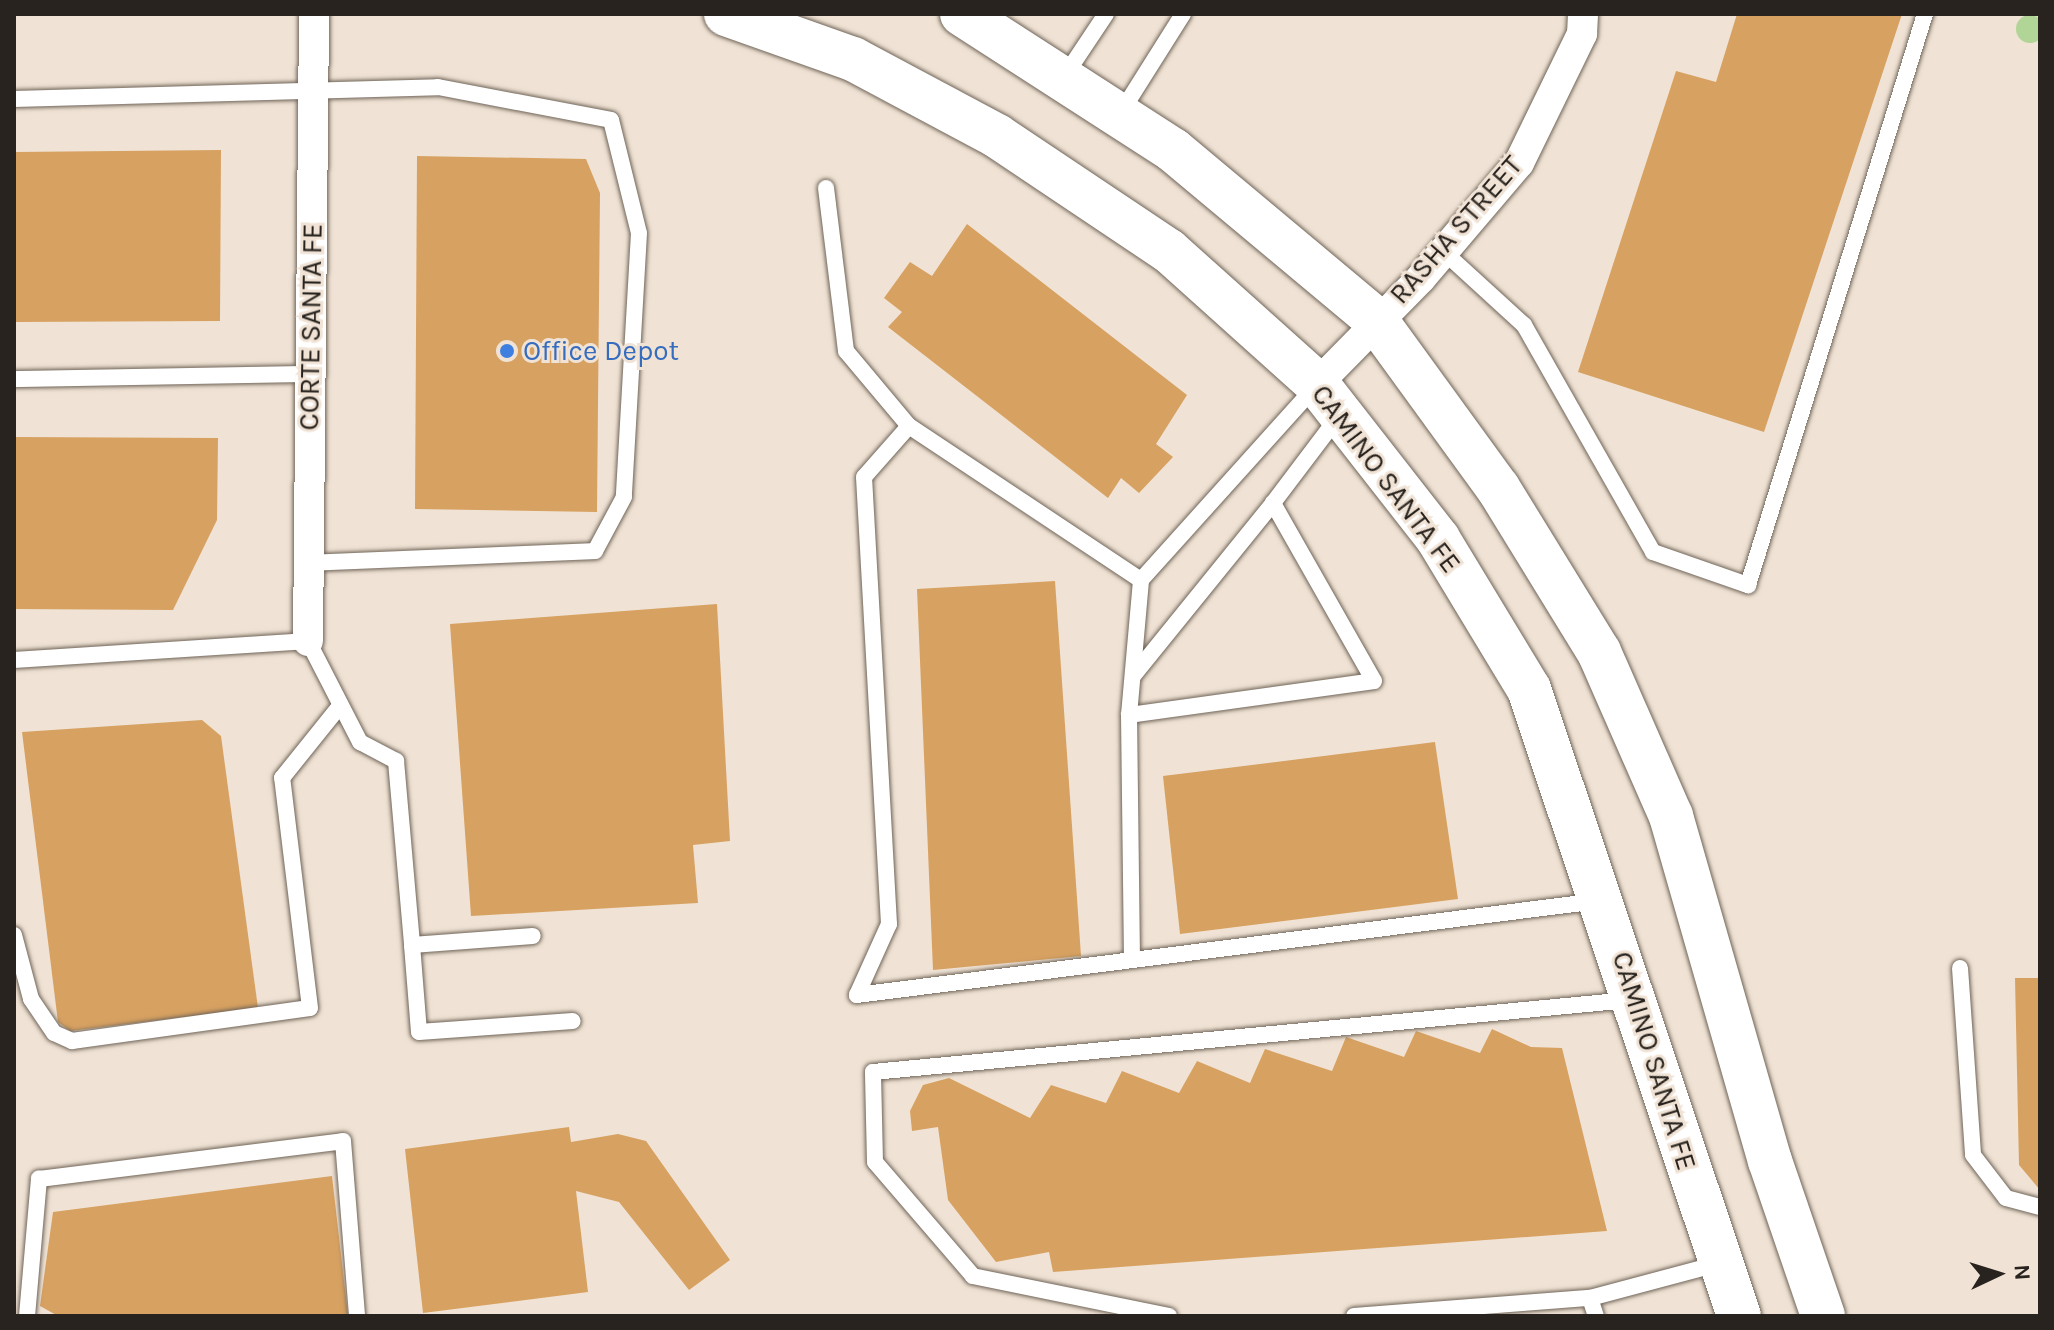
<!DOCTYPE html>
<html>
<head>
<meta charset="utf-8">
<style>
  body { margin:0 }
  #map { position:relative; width:2054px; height:1330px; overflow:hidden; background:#f0e3d5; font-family:Karla,sans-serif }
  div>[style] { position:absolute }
  .green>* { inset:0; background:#b1d497 }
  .round { border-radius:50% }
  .building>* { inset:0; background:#d7a161 }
  .roads { filter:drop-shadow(0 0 2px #6f6458) drop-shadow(0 0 2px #6f6458) }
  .lane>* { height:16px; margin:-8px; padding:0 8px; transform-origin:8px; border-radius:8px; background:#fff }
  .street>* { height:30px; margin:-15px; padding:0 15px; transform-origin:15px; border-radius:15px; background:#fff }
  .primary>* { height:44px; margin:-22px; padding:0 22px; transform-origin:22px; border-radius:22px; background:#fff }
  .dots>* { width:22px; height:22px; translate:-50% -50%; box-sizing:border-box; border:4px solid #f0e3d5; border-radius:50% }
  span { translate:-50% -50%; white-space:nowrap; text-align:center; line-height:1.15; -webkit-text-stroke:6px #f0e3d5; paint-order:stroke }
  .street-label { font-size:28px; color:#28231e }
  .shop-label { font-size:28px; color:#366cbe }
  .left { translate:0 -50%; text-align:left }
  .frame { position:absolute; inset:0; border:16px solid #28231e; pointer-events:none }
  .north { position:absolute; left:1958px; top:1234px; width:80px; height:80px; -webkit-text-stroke:6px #f0e3d5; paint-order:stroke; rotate:86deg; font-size:22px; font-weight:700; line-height:32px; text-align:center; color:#28231e }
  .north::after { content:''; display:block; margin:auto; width:28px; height:36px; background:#28231e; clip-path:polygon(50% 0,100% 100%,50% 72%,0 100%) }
</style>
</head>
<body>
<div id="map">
  <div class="green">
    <div class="round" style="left:2016px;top:15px;width:28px;height:28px"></div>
  </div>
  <div class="building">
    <div style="clip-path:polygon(1737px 14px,1902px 14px,1764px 432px,1578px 372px,1676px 71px,1716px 82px)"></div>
    <div style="clip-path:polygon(221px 150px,220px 321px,14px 322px,14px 152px)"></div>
    <div style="clip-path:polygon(417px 156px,586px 159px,600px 193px,597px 512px,415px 509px)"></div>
    <div style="clip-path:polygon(967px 224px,1187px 395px,1156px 444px,1173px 457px,1139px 493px,1121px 478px,1108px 498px,888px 327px,902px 312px,884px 298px,910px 262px,932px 276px)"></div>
    <div style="clip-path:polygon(14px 437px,218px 438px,217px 520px,173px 610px,14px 609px)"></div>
    <div style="clip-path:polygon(1055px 581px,1081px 956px,933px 970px,917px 589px)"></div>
    <div style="clip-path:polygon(717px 604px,730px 841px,693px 845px,698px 903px,471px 916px,450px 624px)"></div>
    <div style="clip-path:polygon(202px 720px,221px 736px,258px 1008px,70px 1031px,58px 1022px,22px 732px)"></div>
    <div style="clip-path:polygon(1435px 742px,1458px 899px,1180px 934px,1163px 776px)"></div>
    <div style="clip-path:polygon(2015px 978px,2040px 978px,2040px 1190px,2019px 1165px)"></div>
    <div style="clip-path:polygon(1492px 1029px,1531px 1047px,1562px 1048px,1607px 1231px,1053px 1272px,1049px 1252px,996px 1262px,948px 1200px,938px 1127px,912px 1131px,910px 1111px,923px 1085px,949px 1078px,1030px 1118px,1051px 1085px,1106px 1103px,1122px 1071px,1179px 1093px,1197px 1061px,1250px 1083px,1265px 1049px,1332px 1071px,1346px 1037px,1404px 1057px,1416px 1031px,1480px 1053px)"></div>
    <div style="clip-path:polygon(569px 1127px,571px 1142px,618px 1134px,646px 1141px,730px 1260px,689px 1290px,619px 1202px,576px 1191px,588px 1292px,423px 1313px,405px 1149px)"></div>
    <div style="clip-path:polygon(332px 1176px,348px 1316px,58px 1316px,40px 1306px,53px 1212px)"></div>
  </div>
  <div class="roads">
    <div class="lane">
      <div style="left:1064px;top:77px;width:76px;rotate:-56.3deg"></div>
      <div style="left:14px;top:99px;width:424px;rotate:-1.6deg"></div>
      <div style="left:438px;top:87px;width:176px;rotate:10.8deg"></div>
      <div style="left:611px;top:120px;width:116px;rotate:76.1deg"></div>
      <div style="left:639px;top:233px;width:264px;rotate:93.3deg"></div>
      <div style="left:624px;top:497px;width:61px;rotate:118.2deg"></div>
      <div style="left:595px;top:551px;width:287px;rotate:177.6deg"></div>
      <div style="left:1120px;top:114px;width:118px;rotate:-57.8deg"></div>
      <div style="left:826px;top:188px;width:164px;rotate:83deg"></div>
      <div style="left:846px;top:351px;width:98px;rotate:50deg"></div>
      <div style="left:909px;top:426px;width:68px;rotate:131.4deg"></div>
      <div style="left:864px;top:477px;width:448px;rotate:86.8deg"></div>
      <div style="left:889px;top:924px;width:78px;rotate:114.3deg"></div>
      <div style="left:857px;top:995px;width:747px;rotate:-7.23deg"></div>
      <div style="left:1444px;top:252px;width:108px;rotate:42.4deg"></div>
      <div style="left:1524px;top:325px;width:261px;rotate:60.4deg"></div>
      <div style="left:1653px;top:552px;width:101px;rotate:19.2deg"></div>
      <div style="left:1748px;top:585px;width:598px;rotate:-72.78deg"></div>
      <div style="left:14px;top:379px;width:296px;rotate:-1deg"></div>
      <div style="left:909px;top:426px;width:278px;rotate:33.6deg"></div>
      <div style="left:1141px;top:580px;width:260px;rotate:-48deg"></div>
      <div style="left:14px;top:660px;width:295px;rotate:-3.7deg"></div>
      <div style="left:308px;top:641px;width:114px;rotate:62.8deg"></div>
      <div style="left:360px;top:742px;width:41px;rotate:27.8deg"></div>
      <div style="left:396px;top:761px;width:185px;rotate:85deg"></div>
      <div style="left:412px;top:945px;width:121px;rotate:-4.3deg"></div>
      <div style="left:1133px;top:676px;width:223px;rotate:-51deg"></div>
      <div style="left:1129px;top:715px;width:136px;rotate:-84.9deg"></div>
      <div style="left:14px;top:935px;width:66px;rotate:75.1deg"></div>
      <div style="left:31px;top:999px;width:41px;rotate:55.9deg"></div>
      <div style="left:54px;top:1033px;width:20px;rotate:24deg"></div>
      <div style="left:72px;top:1041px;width:240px;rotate:-7.9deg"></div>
      <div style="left:310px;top:1008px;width:232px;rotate:-96.9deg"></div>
      <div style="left:282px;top:778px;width:91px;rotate:-51.2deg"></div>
      <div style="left:412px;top:945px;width:87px;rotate:85.4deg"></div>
      <div style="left:419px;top:1032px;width:154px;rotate:-4.1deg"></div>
      <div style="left:1132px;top:960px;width:245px;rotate:-90.7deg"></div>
      <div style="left:1129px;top:715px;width:247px;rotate:-7.9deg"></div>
      <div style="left:1374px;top:681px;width:205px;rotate:-119.6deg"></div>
      <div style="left:1273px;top:503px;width:108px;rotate:-52.9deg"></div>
      <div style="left:1960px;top:968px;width:187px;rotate:86deg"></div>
      <div style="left:1973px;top:1155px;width:54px;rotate:52.5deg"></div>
      <div style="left:2006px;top:1198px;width:35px;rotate:15deg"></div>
      <div style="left:1590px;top:1298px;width:19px;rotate:72deg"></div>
      <div style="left:27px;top:1316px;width:138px;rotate:-85deg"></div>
      <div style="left:39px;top:1179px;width:306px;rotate:-7.1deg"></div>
      <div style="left:343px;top:1141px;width:176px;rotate:85.4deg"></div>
      <div style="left:1169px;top:1316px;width:200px;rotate:-168.5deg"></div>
      <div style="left:973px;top:1276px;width:150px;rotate:-130.7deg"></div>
      <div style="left:875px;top:1162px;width:90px;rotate:-91.3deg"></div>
      <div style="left:873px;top:1072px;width:759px;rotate:-5.44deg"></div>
      <div style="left:1354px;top:1316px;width:237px;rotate:-4.4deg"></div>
      <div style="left:1590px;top:1298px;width:132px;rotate:-14.9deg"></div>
    </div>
    <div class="street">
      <div style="left:1317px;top:384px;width:148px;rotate:-45.5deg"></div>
      <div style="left:1421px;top:278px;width:151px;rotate:-49.6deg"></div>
      <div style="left:1519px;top:163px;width:144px;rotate:-64deg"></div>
      <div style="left:1582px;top:34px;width:20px;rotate:-87deg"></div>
      <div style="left:308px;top:641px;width:627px;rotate:-89.45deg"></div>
    </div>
    <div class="primary">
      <div style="left:726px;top:14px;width:135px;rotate:19.5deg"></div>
      <div style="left:853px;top:59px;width:163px;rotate:28.1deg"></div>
      <div style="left:997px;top:136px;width:207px;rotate:33.8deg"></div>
      <div style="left:1169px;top:251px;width:199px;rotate:41.9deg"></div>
      <div style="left:1317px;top:384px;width:197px;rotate:52deg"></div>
      <div style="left:1438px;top:539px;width:175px;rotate:58.8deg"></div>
      <div style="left:1529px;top:689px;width:661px;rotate:71.48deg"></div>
      <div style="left:962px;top:14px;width:251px;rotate:32.8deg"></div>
      <div style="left:1173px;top:150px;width:263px;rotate:39.9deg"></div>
      <div style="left:1375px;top:319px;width:209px;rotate:54deg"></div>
      <div style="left:1498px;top:488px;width:193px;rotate:58.4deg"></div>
      <div style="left:1599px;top:652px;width:179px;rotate:66.3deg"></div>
      <div style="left:1671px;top:816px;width:359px;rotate:74deg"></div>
      <div style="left:1770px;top:1161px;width:164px;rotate:71.1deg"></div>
    </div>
  </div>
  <div class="dots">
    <div style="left:507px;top:351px;background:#3f7fe0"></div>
  </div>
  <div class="street-label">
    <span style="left:1456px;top:230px;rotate:-49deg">RASHA STREET</span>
    <span style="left:311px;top:327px;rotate:-89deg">CORTE SANTA FE</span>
    <span style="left:1386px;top:479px;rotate:53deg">CAMINO SANTA FE</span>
    <span style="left:1654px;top:1061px;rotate:73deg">CAMINO SANTA FE</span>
  </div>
  <div class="shop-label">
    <span class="left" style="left:523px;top:351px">Office Depot</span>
  </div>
  <div class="frame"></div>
  <div class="north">N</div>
</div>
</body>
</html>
